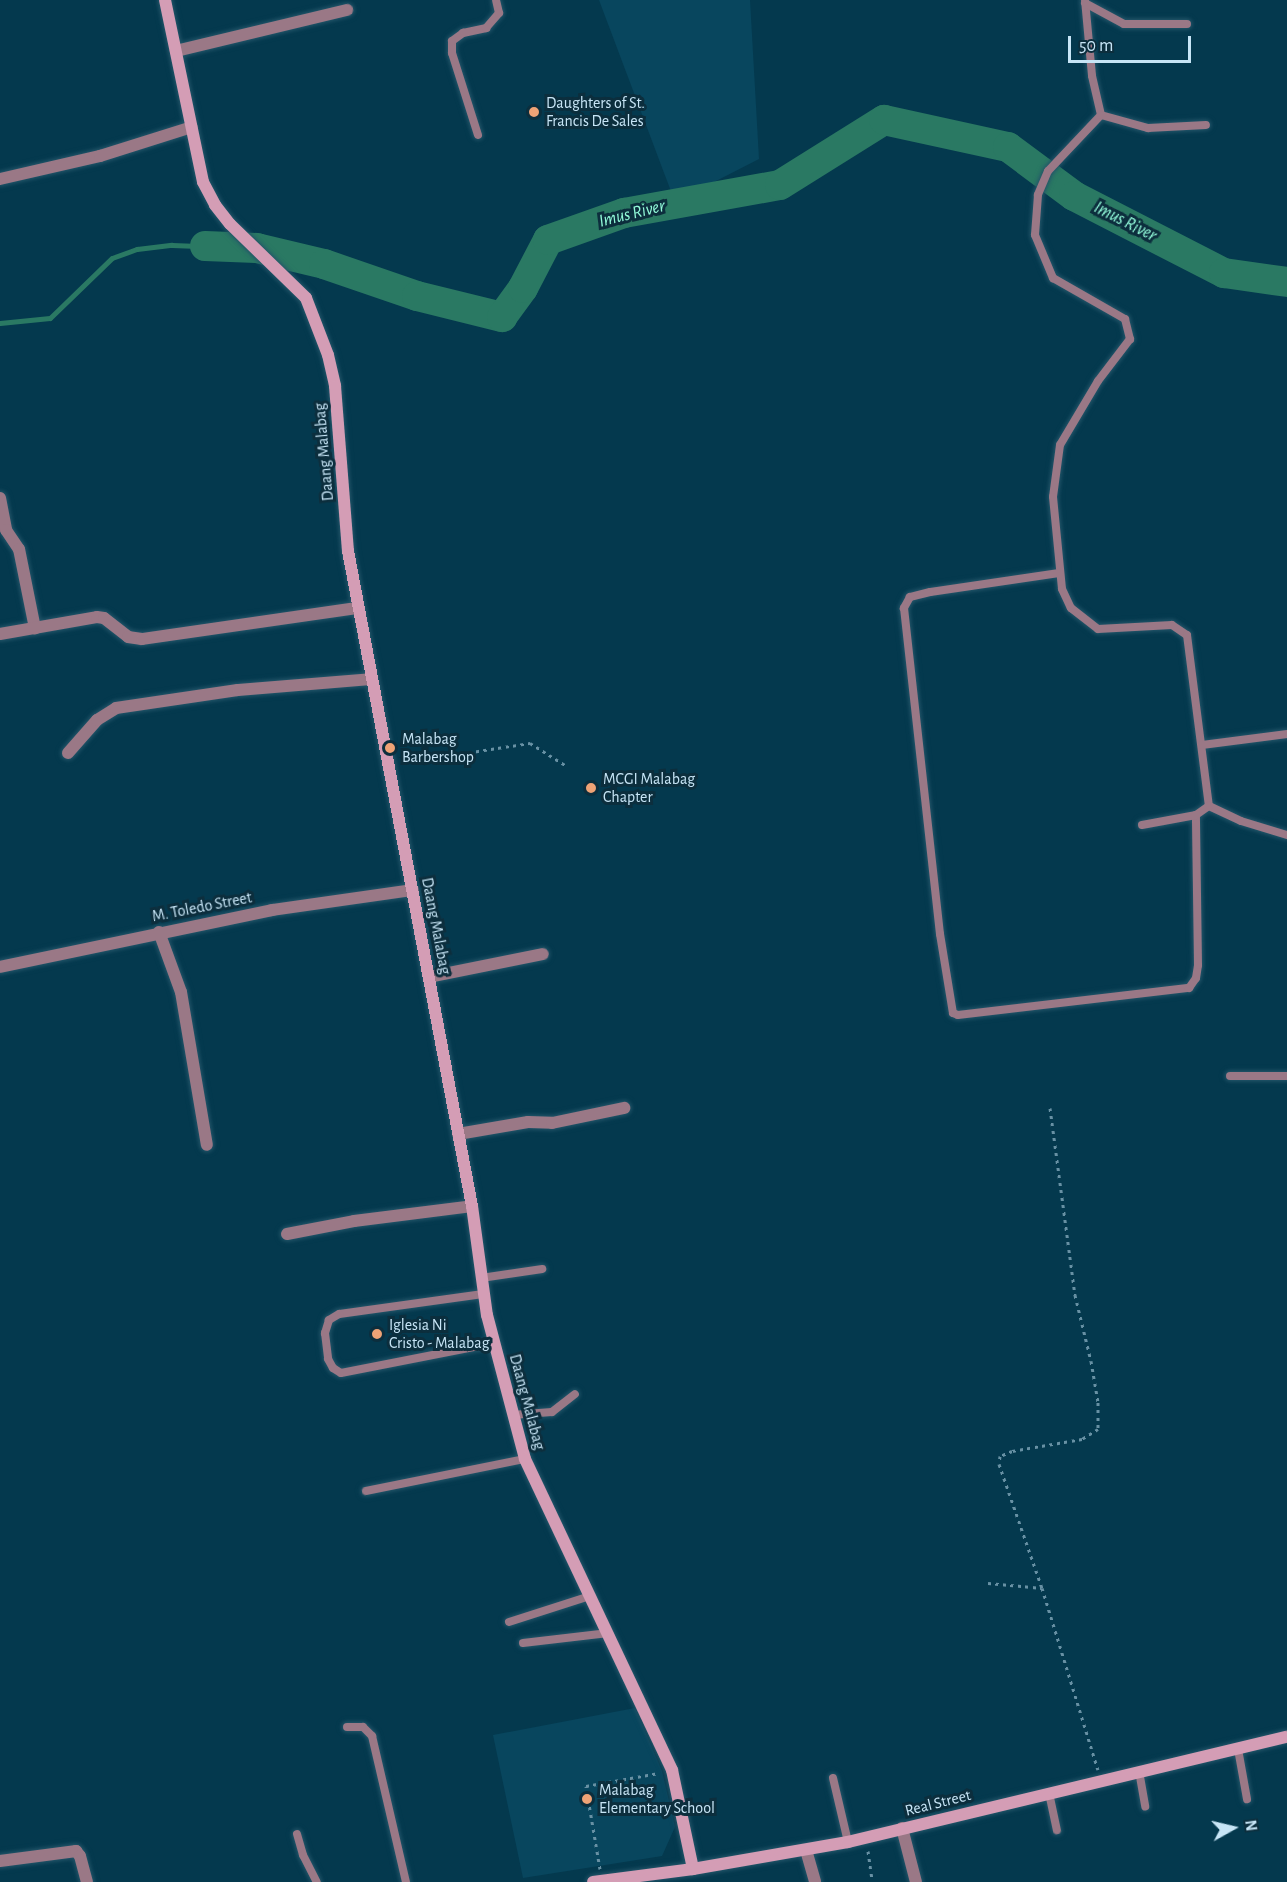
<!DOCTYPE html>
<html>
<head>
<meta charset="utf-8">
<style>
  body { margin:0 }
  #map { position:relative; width:1287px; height:1882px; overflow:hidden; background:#04394e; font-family:"Alegreya Sans",sans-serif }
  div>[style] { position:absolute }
  .built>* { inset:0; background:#08465e }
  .stream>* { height:5px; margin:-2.5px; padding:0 2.5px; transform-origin:2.5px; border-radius:2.5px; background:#2a7963 }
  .river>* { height:30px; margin:-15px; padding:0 15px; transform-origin:15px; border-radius:15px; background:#2a7963 }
  .path>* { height:3px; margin-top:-1.5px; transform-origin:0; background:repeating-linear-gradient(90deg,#6891a4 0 3px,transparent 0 7.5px) }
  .roads { filter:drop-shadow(0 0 2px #235569) drop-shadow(0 0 2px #235569) }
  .lane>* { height:8px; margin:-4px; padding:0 4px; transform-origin:4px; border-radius:4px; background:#9a7886 }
  .street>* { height:12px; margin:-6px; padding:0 6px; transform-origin:6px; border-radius:6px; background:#9a7886 }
  .secondary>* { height:12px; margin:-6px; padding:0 6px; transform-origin:6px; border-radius:6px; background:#d49db5 }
  .dots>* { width:16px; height:16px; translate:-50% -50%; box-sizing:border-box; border:3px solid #0c2e3d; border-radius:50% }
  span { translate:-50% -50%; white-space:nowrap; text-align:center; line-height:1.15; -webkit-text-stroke:6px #0c2e3d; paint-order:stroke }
  .poi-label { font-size:16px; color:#c7e5f6 }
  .left { translate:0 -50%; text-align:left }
  .street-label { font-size:16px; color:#c7e5f6 }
  .water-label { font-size:18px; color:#92fad9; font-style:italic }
  .north { position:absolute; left:1203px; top:1798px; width:60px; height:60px; -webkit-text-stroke:4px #0c2e3d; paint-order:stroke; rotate:82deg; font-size:16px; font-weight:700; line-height:24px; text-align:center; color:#c7e5f6 }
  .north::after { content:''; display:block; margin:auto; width:21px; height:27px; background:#c7e5f6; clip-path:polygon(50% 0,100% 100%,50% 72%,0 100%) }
  .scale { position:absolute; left:1068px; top:36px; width:123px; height:27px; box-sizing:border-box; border:3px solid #c7e5f6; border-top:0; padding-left:8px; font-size:18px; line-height:21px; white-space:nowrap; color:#c7e5f6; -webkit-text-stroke:4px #0c2e3d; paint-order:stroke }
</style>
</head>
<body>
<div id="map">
  <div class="built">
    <div style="clip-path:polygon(599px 0,750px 0,759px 159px,675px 202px)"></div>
    <div style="clip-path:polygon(635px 1708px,662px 1771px,675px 1827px,662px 1856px,523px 1878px,493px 1735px)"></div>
  </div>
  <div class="stream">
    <div style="left:0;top:323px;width:50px;rotate:-5.7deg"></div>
    <div style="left:50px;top:318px;width:86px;rotate:-44.1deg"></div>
    <div style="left:112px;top:258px;width:27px;rotate:-20deg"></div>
    <div style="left:137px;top:249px;width:35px;rotate:-7deg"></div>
    <div style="left:172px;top:245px;width:33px;rotate:2deg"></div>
  </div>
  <div class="river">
    <div style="left:205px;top:246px;width:52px;rotate:2.2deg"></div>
    <div style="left:257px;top:248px;width:69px;rotate:13.4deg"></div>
    <div style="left:324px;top:264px;width:98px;rotate:19deg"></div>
    <div style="left:417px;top:296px;width:88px;rotate:13.9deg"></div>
    <div style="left:502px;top:317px;width:36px;rotate:-54deg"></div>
    <div style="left:523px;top:288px;width:54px;rotate:-62.5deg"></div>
    <div style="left:548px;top:240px;width:81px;rotate:-19.6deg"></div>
    <div style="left:624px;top:213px;width:158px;rotate:-10.2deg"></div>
    <div style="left:780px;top:185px;width:123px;rotate:-32deg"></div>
    <div style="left:884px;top:120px;width:127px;rotate:12.3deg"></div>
    <div style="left:1008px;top:147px;width:82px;rotate:36.6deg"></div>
    <div style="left:1074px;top:196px;width:169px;rotate:27.2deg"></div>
    <div style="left:1224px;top:273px;width:64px;rotate:8.1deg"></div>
  </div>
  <div class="path">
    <div style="left:402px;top:763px;width:130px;rotate:-8.9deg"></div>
    <div style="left:530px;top:743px;width:41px;rotate:32.2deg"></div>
    <div style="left:1050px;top:1108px;width:189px;rotate:82.4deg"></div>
    <div style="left:1075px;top:1295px;width:68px;rotate:76.4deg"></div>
    <div style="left:1091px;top:1361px;width:42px;rotate:80.3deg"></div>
    <div style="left:1098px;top:1402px;width:27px;rotate:90deg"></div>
    <div style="left:1098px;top:1429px;width:19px;rotate:148deg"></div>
    <div style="left:1082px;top:1439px;width:71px;rotate:170.3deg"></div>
    <div style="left:1012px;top:1451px;width:13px;rotate:157deg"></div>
    <div style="left:1000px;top:1456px;width:8px;rotate:97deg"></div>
    <div style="left:999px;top:1464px;width:131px;rotate:70.9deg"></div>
    <div style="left:1042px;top:1588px;width:190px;rotate:72.9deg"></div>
    <div style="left:988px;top:1583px;width:54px;rotate:5.3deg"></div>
    <div style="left:868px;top:1851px;width:29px;rotate:82deg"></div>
    <div style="left:600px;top:1869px;width:84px;rotate:-99.6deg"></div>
    <div style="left:586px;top:1786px;width:74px;rotate:-10.1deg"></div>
  </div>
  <div class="roads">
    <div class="lane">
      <div style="left:1085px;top:0;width:76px;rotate:84.7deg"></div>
      <div style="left:1092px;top:76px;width:40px;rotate:77deg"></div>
      <div style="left:1101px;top:115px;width:77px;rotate:133.4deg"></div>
      <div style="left:1048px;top:171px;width:26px;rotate:113deg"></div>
      <div style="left:1038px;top:195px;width:40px;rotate:94.3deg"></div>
      <div style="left:1035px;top:235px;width:47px;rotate:67.3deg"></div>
      <div style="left:1053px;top:278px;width:83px;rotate:29.7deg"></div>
      <div style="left:1125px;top:319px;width:21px;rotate:76deg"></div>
      <div style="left:1130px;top:339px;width:53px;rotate:127.3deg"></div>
      <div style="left:1098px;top:381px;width:74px;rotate:120.7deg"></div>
      <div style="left:1060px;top:445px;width:52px;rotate:97.7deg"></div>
      <div style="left:1053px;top:497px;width:92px;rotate:84.4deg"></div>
      <div style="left:1062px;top:589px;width:21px;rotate:65deg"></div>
      <div style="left:1071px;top:608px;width:34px;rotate:38deg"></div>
      <div style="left:1098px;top:629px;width:74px;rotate:-3.1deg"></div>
      <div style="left:1172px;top:625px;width:18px;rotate:34deg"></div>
      <div style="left:1187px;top:635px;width:172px;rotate:82.7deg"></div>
      <div style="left:1209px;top:806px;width:35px;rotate:25deg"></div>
      <div style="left:1241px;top:821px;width:48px;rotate:16.9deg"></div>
      <div style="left:1085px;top:3px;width:44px;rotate:28.3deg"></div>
      <div style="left:1124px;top:24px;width:63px"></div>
      <div style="left:1101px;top:115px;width:49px;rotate:15.5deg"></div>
      <div style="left:1148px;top:128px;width:58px;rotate:-3deg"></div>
      <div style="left:478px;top:135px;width:86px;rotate:-107.6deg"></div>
      <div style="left:452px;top:53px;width:12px;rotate:-90deg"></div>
      <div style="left:452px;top:41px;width:14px;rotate:-36deg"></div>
      <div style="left:463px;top:33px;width:24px;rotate:-12deg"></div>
      <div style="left:486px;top:28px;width:20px;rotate:-49deg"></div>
      <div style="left:499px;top:13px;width:13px;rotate:-103deg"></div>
      <div style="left:1059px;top:573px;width:130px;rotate:171.6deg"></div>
      <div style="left:930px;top:592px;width:21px;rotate:166deg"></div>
      <div style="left:910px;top:597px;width:13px;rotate:119deg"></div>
      <div style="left:904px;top:608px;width:328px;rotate:83.7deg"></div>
      <div style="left:940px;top:934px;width:80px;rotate:80.7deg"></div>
      <div style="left:953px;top:1013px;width:5px;rotate:22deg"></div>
      <div style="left:958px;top:1015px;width:233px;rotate:-6.7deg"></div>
      <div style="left:1189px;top:988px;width:12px;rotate:-55deg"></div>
      <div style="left:1196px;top:978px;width:13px;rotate:-81deg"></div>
      <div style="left:1198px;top:965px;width:150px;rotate:-90.8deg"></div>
      <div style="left:1196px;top:815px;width:16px;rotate:-35deg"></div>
      <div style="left:1202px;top:745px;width:86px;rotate:-7.4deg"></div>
      <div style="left:1142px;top:825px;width:55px;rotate:-10.5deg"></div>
      <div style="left:1230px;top:1076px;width:57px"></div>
      <div style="left:481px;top:1278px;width:62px;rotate:-8.4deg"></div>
      <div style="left:483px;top:1294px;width:145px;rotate:172.1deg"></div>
      <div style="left:339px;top:1314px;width:12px;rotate:149deg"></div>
      <div style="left:329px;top:1320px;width:14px;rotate:107deg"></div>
      <div style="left:325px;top:1333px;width:26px;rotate:83deg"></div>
      <div style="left:328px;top:1359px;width:10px;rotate:61deg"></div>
      <div style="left:333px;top:1368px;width:9px;rotate:32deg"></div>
      <div style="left:341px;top:1373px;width:156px;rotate:-11.1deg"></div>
      <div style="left:512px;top:1415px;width:40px;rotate:-4.3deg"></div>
      <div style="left:552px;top:1412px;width:29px;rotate:-38deg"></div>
      <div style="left:366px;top:1491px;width:162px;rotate:-11.4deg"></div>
      <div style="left:509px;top:1622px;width:85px;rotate:-17.8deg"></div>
      <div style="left:523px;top:1643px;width:86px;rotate:-6.7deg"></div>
      <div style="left:347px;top:1727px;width:16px"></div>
      <div style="left:363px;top:1727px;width:13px;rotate:45deg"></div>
      <div style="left:372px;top:1736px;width:150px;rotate:76.9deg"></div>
      <div style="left:1238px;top:1749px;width:51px;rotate:79.8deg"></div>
      <div style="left:1139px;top:1771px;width:36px;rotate:80deg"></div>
      <div style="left:833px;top:1778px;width:66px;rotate:76.8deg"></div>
      <div style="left:1049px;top:1793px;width:38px;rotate:78deg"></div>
      <div style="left:297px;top:1834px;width:22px;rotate:74deg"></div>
      <div style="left:303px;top:1855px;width:30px;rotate:63deg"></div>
    </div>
    <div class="street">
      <div style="left:176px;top:51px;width:176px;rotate:-13.5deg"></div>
      <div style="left:0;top:179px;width:103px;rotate:-13deg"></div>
      <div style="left:100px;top:156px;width:96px;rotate:-17.5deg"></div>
      <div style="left:0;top:498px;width:33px;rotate:79deg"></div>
      <div style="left:6px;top:530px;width:23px;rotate:56deg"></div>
      <div style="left:19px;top:549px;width:81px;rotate:78.6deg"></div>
      <div style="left:0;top:634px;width:98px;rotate:-9.9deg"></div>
      <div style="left:97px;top:617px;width:7px;rotate:8deg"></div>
      <div style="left:104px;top:618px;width:31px;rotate:38deg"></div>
      <div style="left:128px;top:637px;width:14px;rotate:8deg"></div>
      <div style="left:142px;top:639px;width:218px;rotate:-8.2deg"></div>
      <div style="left:68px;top:753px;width:44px;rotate:-48.7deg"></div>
      <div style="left:97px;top:720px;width:22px;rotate:-32deg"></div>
      <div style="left:116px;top:708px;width:123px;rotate:-8.4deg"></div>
      <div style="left:238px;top:690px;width:133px;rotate:-4.7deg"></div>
      <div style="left:159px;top:932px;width:64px;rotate:69.9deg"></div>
      <div style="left:181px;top:992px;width:155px;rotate:80.4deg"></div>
      <div style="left:0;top:967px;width:278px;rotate:-11.8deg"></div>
      <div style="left:272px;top:910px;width:142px;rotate:-8.1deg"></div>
      <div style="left:429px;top:977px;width:116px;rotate:-11.4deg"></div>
      <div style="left:458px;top:1134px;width:71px;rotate:-9.7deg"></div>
      <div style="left:528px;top:1122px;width:24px;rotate:2deg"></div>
      <div style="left:552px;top:1123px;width:74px;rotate:-11.8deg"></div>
      <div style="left:287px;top:1234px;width:68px;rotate:-11deg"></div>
      <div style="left:354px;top:1221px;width:119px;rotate:-7.2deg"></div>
      <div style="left:902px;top:1828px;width:56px;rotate:75.5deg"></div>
      <div style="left:806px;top:1850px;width:33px;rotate:74deg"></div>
      <div style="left:0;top:1861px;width:77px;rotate:-7.5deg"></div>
      <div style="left:76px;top:1851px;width:6px;rotate:51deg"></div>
      <div style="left:80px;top:1856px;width:27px;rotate:75deg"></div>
    </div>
    <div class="secondary">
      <div style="left:165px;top:0;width:186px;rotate:78.2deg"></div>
      <div style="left:203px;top:182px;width:26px;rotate:62deg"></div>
      <div style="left:215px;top:205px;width:24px;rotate:52deg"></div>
      <div style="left:230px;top:224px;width:106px;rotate:44.2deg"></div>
      <div style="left:306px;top:298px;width:61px;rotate:68.9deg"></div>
      <div style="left:328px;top:355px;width:32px;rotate:77deg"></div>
      <div style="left:335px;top:386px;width:166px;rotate:85.5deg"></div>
      <div style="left:348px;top:551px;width:667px;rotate:79.28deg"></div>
      <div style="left:472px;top:1206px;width:110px;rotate:82.2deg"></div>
      <div style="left:487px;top:1315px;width:149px;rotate:75.2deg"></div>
      <div style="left:525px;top:1459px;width:344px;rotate:64.7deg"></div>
      <div style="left:672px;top:1770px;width:101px;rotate:78deg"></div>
      <div style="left:593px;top:1882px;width:101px;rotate:-7.4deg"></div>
      <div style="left:693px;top:1869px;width:157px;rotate:-9.9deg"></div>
      <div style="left:848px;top:1842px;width:451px;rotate:-13.5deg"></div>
    </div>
  </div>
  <div class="dots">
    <div style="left:534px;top:112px;background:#efa376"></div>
    <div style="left:390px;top:748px;background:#efa376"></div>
    <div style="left:591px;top:788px;background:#efa376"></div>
    <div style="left:377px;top:1334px;background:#efa376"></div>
    <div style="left:587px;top:1799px;background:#efa376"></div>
  </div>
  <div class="poi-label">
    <span class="left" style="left:546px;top:112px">Daughters of St.<br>Francis De Sales</span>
    <span class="left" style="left:402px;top:748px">Malabag<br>Barbershop</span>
    <span class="left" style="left:603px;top:788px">MCGI Malabag<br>Chapter</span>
    <span class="left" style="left:389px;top:1334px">Iglesia Ni<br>Cristo - Malabag</span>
    <span class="left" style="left:599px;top:1799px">Malabag<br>Elementary School</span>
  </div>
  <div class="street-label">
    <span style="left:324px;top:452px;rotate:-95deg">Daang Malabag</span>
    <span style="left:202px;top:907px;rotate:-11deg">M. Toledo Street</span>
    <span style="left:436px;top:926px;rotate:79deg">Daang Malabag</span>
    <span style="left:527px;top:1402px;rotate:75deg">Daang Malabag</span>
    <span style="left:938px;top:1803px;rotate:-14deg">Real Street</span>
  </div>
  <div class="water-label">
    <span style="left:632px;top:214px;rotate:-14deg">Imus River</span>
    <span style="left:1125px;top:222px;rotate:27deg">Imus River</span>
  </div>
  <div class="north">N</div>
  <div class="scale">50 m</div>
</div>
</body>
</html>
